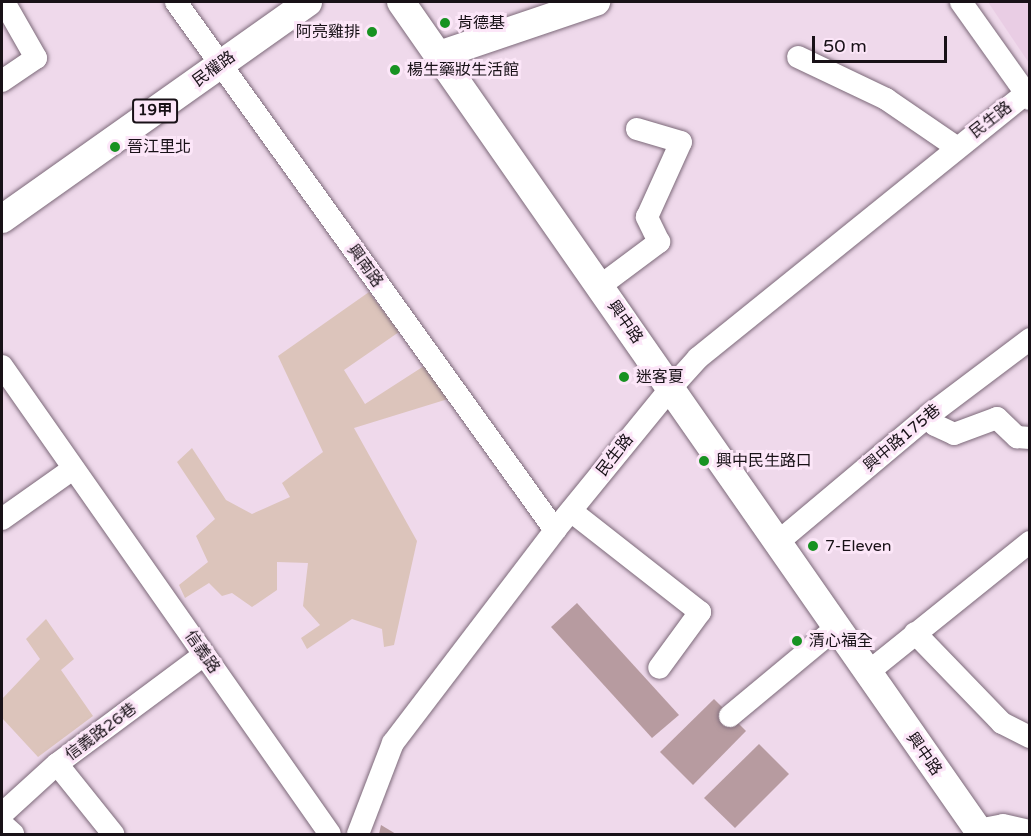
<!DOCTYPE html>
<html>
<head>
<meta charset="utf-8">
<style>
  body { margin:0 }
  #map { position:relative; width:1031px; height:836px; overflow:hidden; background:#efd9eb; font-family:"Varela Round","Noto Sans TC",sans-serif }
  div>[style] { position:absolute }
  .built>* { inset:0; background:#e9cde4 }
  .green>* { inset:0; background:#dcc4bb }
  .building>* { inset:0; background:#b79ba0 }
  .roads { filter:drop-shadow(0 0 2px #7c6979) drop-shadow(0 0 2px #7c6979) }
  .minor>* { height:22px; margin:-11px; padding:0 11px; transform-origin:11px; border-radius:11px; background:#fff }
  .major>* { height:28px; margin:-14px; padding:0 14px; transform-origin:14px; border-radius:14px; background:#fff }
  .dots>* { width:16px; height:16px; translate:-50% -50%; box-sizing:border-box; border:3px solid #fce6f8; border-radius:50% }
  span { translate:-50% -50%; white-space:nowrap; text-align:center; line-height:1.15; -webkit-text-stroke:6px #fce6f8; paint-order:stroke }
  .shield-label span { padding:2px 4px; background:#fce6f8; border:2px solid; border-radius:4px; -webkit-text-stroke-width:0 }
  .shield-label { font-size:15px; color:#181117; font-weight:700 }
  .poi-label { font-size:16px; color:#181117 }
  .left { translate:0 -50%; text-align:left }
  .right { translate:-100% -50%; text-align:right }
  .street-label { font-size:16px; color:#181117 }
  .frame { position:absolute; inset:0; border:3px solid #181117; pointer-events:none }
  .scale { position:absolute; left:812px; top:36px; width:135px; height:27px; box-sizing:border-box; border:3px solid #181117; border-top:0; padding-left:8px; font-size:18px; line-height:21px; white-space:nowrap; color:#181117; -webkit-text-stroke:4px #fce6f8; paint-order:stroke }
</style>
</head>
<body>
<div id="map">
  <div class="built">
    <div style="clip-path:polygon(988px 2px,1029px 2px,1029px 63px)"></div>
  </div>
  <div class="green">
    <div style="clip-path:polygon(369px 292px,399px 332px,344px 370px,365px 404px,424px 366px,448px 399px,354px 428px,417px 541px,394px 645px,384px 647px,382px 629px,352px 619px,307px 649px,301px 638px,320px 625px,303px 606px,308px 563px,277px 562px,277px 590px,252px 607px,232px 593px,222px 596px,209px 583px,185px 598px,179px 585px,208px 562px,196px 536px,215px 519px,177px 462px,192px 448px,226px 500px,252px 514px,290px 497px,282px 483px,323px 452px,278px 356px)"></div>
    <div style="clip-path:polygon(46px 619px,74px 659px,61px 670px,93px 716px,38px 757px,2px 718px,2px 699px,40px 659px,26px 639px)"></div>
  </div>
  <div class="building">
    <div style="clip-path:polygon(577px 603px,679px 715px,652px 738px,551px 627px)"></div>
    <div style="clip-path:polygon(714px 699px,746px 731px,693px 785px,660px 752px)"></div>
    <div style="clip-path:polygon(759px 744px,789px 774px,735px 828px,704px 798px)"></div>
    <div style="clip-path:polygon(381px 825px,396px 834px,379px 834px)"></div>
  </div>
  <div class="roads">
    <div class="minor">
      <div style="left:176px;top:2px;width:650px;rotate:54.33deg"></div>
      <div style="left:961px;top:2px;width:119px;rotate:54.6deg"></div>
      <div style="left:798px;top:57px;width:98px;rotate:25.5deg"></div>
      <div style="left:886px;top:99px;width:85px;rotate:34.4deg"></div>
      <div style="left:2px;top:81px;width:41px;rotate:-34.1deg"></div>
      <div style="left:36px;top:58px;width:64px;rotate:-119.7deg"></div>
      <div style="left:600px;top:286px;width:74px;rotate:-36.7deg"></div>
      <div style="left:659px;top:242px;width:28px;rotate:-116deg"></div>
      <div style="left:647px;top:217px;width:82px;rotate:-65.6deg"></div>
      <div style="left:681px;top:142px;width:46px;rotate:-163.5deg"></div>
      <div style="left:2px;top:366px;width:571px;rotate:54.98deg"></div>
      <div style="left:928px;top:416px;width:11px;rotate:52deg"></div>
      <div style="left:935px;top:425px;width:21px;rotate:25deg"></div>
      <div style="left:954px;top:434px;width:46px;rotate:-20.4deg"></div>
      <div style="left:997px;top:418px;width:28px;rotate:44deg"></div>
      <div style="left:1017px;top:437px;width:13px;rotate:4deg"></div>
      <div style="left:571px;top:511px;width:164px;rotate:38.1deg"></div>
      <div style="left:700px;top:612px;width:69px;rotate:126.2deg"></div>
      <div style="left:2px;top:519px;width:87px;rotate:-35.2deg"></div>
      <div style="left:778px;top:542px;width:196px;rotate:-40deg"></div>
      <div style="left:928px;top:416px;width:128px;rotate:-37deg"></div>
      <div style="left:915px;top:633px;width:125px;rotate:46deg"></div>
      <div style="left:1002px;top:723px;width:31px;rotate:27deg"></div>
      <div style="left:867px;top:673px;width:209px;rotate:-38.8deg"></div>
      <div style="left:730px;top:716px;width:138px;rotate:-39.7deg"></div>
      <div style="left:57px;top:764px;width:90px;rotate:51.3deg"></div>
      <div style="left:2px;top:814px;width:74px;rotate:-42.3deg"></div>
      <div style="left:57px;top:764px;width:183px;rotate:-36.6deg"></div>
      <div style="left:2px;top:824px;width:15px;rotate:42deg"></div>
      <div style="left:358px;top:834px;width:97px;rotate:-69deg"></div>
      <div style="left:393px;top:743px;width:268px;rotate:-52.7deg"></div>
      <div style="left:555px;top:530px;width:183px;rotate:-50.8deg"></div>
      <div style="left:671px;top:388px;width:40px;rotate:-48deg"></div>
      <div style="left:698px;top:358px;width:422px;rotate:-38.9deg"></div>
      <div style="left:978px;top:834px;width:4px;rotate:-90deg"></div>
      <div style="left:978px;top:830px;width:25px;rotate:-11deg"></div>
      <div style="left:1003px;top:825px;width:28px;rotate:13deg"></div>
    </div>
    <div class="major">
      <div style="left:401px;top:2px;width:1014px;rotate:55.12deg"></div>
      <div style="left:439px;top:55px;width:166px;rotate:-18.7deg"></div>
      <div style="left:2px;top:219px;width:375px;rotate:-35.3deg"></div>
    </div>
  </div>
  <div class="dots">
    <div style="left:445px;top:23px;background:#189222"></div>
    <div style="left:372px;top:32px;background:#189222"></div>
    <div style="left:395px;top:70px;background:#189222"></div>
    <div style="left:115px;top:147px;background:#189222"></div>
    <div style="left:624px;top:377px;background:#189222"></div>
    <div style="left:704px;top:461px;background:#189222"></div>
    <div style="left:813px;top:546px;background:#189222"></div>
    <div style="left:797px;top:641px;background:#189222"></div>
  </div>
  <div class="shield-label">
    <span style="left:155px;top:111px">19甲</span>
  </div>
  <div class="poi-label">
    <span class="left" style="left:457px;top:23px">肯德基</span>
    <span class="right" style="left:360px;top:32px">阿亮雞排</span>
    <span class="left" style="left:407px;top:70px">楊生藥妝生活館</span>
    <span class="left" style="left:127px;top:147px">晉江里北</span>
    <span class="left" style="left:636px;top:377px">迷客夏</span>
    <span class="left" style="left:716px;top:461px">興中民生路口</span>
    <span class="left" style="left:825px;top:546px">7-Eleven</span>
    <span class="left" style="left:809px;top:641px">清心福全</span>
  </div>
  <div class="street-label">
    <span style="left:214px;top:69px;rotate:-36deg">民權路</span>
    <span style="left:991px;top:120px;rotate:-38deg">民生路</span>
    <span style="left:365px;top:266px;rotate:54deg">興南路</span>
    <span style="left:625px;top:322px;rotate:55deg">興中路</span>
    <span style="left:902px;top:438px;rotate:-40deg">興中路175巷</span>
    <span style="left:615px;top:455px;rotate:-52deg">民生路</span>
    <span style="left:202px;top:652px;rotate:55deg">信義路</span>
    <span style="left:101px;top:732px;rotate:-37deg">信義路26巷</span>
    <span style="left:924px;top:754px;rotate:55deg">興中路</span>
  </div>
  <div class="frame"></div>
  <div class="scale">50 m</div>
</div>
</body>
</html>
